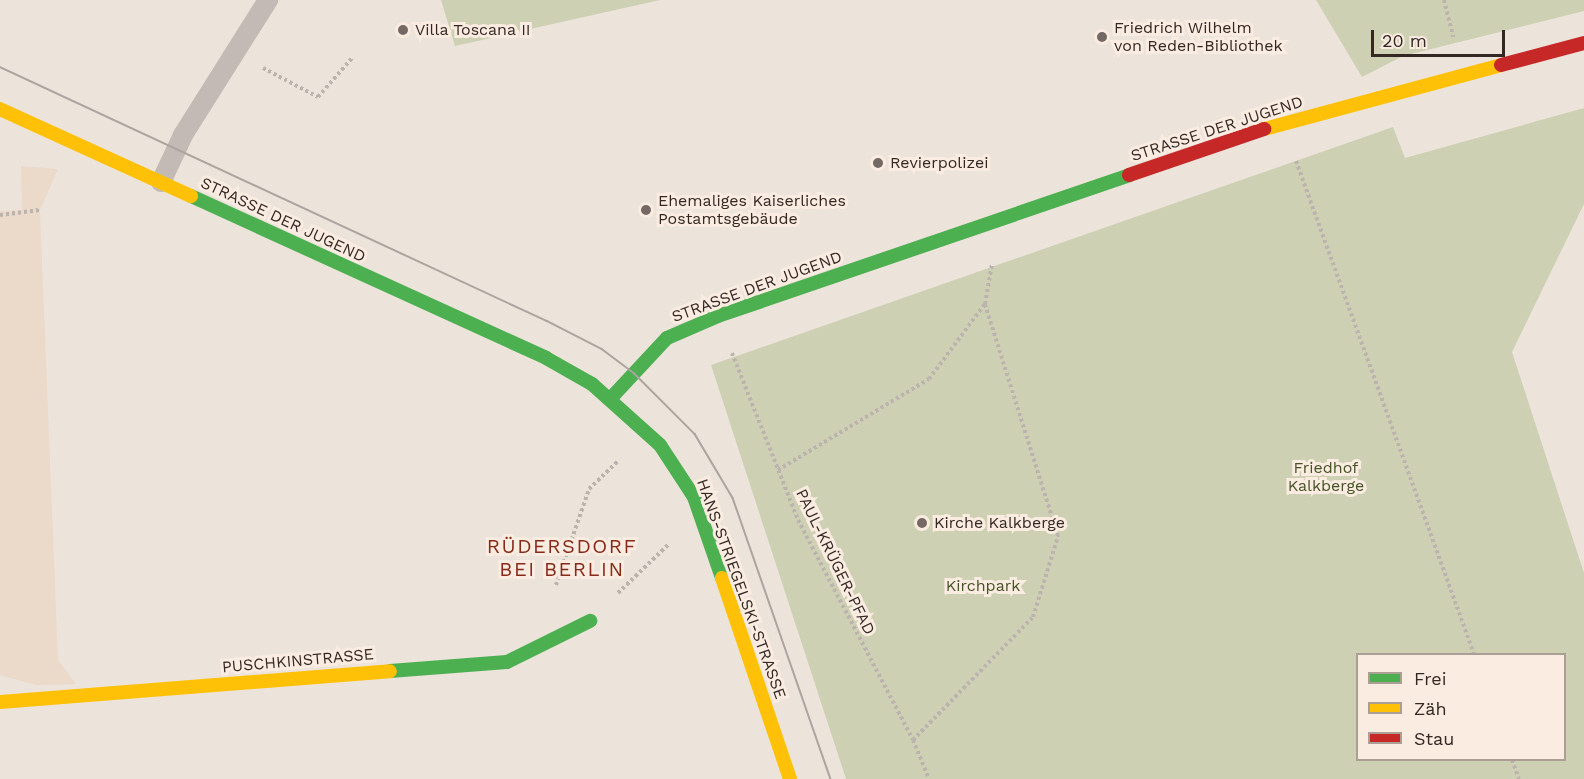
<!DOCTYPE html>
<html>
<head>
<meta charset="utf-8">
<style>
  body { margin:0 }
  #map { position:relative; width:1584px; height:779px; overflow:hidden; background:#ece3db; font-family:"Work Sans",sans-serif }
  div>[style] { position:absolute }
  .green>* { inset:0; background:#ced0b4 }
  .plaza>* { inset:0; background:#ebd9c9 }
  .path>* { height:4px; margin-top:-2px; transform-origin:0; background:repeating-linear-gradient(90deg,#bcb3ae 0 3px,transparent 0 6px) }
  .lane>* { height:20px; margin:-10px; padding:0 10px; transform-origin:10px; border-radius:10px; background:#c3bab5 }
  .fast>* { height:14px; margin:-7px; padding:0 7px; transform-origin:7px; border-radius:7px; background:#4caf50 }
  .slow>* { height:14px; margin:-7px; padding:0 7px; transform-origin:7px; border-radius:7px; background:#ffc107 }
  .jam>* { height:14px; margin:-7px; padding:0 7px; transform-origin:7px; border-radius:7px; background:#c62828 }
  .tram>* { height:1.5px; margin:-0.75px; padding:0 0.75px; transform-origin:0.75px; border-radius:0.75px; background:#aca49f }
  .dots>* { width:16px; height:16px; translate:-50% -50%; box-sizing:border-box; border:3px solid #faece1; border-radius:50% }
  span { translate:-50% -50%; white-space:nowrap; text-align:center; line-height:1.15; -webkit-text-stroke:6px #faece1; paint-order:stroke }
  .poi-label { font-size:16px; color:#332824 }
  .left { translate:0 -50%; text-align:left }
  .street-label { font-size:16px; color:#332824 }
  .park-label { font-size:16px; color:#465327 }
  .quarter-label { font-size:20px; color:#862a19; letter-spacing:1.5px }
  .legend { position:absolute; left:1356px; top:653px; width:210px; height:108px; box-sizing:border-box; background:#faece1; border:2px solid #aa9e95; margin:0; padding:8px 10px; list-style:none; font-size:18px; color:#332824 }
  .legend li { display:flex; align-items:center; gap:12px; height:30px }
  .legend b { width:30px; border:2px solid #aa9e95 }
  .scale { position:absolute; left:1371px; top:30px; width:134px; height:27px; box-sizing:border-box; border:3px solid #332824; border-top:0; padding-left:8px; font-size:18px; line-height:21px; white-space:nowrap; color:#332824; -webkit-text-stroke:4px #faece1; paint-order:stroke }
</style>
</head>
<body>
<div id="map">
  <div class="green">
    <div style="clip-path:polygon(441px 0,660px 0,455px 46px)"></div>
    <div style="clip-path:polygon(1316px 0,1584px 0,1584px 11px,1403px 56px,1362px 77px)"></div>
    <div style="clip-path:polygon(evenodd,1584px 108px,1584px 204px,1512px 352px,1584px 573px,1584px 779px,846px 779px,711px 365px,1393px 127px,1405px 158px,1584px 108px,1358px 654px,1564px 654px,1564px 760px,1358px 760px,1358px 654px)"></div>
  </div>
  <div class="plaza">
    <div style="clip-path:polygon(21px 166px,58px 169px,40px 210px,58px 660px,76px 684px,36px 685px,0 675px,0 211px,22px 210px)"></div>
  </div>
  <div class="path">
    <div style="left:1444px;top:0;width:38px;rotate:76deg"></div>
    <div style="left:263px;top:68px;width:62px;rotate:27.8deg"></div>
    <div style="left:318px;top:97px;width:52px;rotate:-48.9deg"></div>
    <div style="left:1296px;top:161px;width:524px;rotate:70.15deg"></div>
    <div style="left:0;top:215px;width:40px;rotate:-7.1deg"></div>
    <div style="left:732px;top:353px;width:180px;rotate:68.4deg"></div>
    <div style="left:798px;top:520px;width:248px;rotate:62.4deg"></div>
    <div style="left:913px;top:740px;width:42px;rotate:67.7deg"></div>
    <div style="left:778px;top:470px;width:176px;rotate:-31.1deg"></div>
    <div style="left:929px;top:379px;width:94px;rotate:-53.3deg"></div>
    <div style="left:985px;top:304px;width:40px;rotate:-80deg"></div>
    <div style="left:556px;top:585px;width:102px;rotate:-71deg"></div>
    <div style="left:589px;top:489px;width:42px;rotate:-44deg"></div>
    <div style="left:618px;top:593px;width:71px;rotate:-43.9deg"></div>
    <div style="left:913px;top:740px;width:172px;rotate:-45.7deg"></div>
    <div style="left:1033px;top:617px;width:85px;rotate:-72.8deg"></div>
    <div style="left:1058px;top:536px;width:243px;rotate:-107.5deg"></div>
    <div style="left:1512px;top:760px;width:20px;rotate:70deg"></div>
  </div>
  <div class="lane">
    <div style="left:161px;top:182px;width:52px;rotate:-64.9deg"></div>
    <div style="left:183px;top:135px;width:160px;rotate:-57.8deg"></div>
  </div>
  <div class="fast">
    <div style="left:191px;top:196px;width:390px;rotate:24.5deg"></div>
    <div style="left:546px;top:358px;width:53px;rotate:29.5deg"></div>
    <div style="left:592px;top:384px;width:91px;rotate:41.9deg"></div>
    <div style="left:660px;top:445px;width:62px;rotate:56.8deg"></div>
    <div style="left:694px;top:497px;width:86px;rotate:70.9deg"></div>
    <div style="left:611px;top:398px;width:82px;rotate:-47deg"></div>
    <div style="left:667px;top:338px;width:56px;rotate:-23.3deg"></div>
    <div style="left:718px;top:316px;width:435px;rotate:-18.9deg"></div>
    <div style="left:390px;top:671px;width:117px;rotate:-4.4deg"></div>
    <div style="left:507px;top:662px;width:93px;rotate:-26.3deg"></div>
  </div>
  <div class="slow">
    <div style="left:0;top:109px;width:210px;rotate:24.5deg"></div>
    <div style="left:1264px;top:129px;width:245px;rotate:-15.1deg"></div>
    <div style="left:722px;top:578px;width:212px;rotate:71.3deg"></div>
    <div style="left:0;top:702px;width:391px;rotate:-4.5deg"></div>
  </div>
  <div class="jam">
    <div style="left:1501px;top:65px;width:86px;rotate:-14.8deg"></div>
    <div style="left:1129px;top:175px;width:143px;rotate:-18.8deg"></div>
  </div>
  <div class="tram">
    <div style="left:0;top:67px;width:603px;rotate:24.91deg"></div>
    <div style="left:547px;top:321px;width:62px;rotate:27deg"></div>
    <div style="left:602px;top:349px;width:40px;rotate:37deg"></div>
    <div style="left:634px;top:373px;width:86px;rotate:45deg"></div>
    <div style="left:695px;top:434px;width:74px;rotate:59.3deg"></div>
    <div style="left:733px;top:498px;width:298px;rotate:70.8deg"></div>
  </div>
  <div class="dots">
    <div style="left:403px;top:30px;background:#746964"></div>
    <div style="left:1102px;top:37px;background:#746964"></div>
    <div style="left:878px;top:163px;background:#746964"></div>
    <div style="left:646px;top:210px;background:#746964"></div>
    <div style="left:922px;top:523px;background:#746964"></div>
  </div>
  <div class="poi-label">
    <span class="left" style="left:1114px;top:37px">Friedrich Wilhelm<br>von Reden-Bibliothek</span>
    <span class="left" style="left:415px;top:30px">Villa Toscana II</span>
    <span class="left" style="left:890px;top:163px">Revierpolizei</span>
    <span class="left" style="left:658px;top:210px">Ehemaliges Kaiserliches<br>Postamtsgebäude</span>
    <span class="left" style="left:934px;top:523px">Kirche Kalkberge</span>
  </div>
  <div class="street-label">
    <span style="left:1217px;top:129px;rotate:-18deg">STRASSE DER JUGEND</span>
    <span style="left:283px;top:220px;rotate:25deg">STRASSE DER JUGEND</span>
    <span style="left:757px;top:287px;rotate:-20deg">STRASSE DER JUGEND</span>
    <span style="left:835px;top:562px;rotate:64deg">PAUL-KRÜGER-PFAD</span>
    <span style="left:741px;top:589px;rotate:70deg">HANS-STRIEGELSKI-STRASSE</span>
    <span style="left:298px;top:661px;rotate:-5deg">PUSCHKINSTRASSE</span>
  </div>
  <div class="park-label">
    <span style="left:1326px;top:477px">Friedhof<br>Kalkberge</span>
    <span style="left:983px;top:586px">Kirchpark</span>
  </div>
  <div class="quarter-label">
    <span style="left:562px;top:558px">RÜDERSDORF<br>BEI BERLIN</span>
  </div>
  <ul class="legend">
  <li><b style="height:8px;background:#4caf50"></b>Frei</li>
  <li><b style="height:8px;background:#ffc107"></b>Zäh</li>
  <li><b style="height:8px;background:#c62828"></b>Stau</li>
  </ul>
  <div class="scale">20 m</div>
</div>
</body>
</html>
